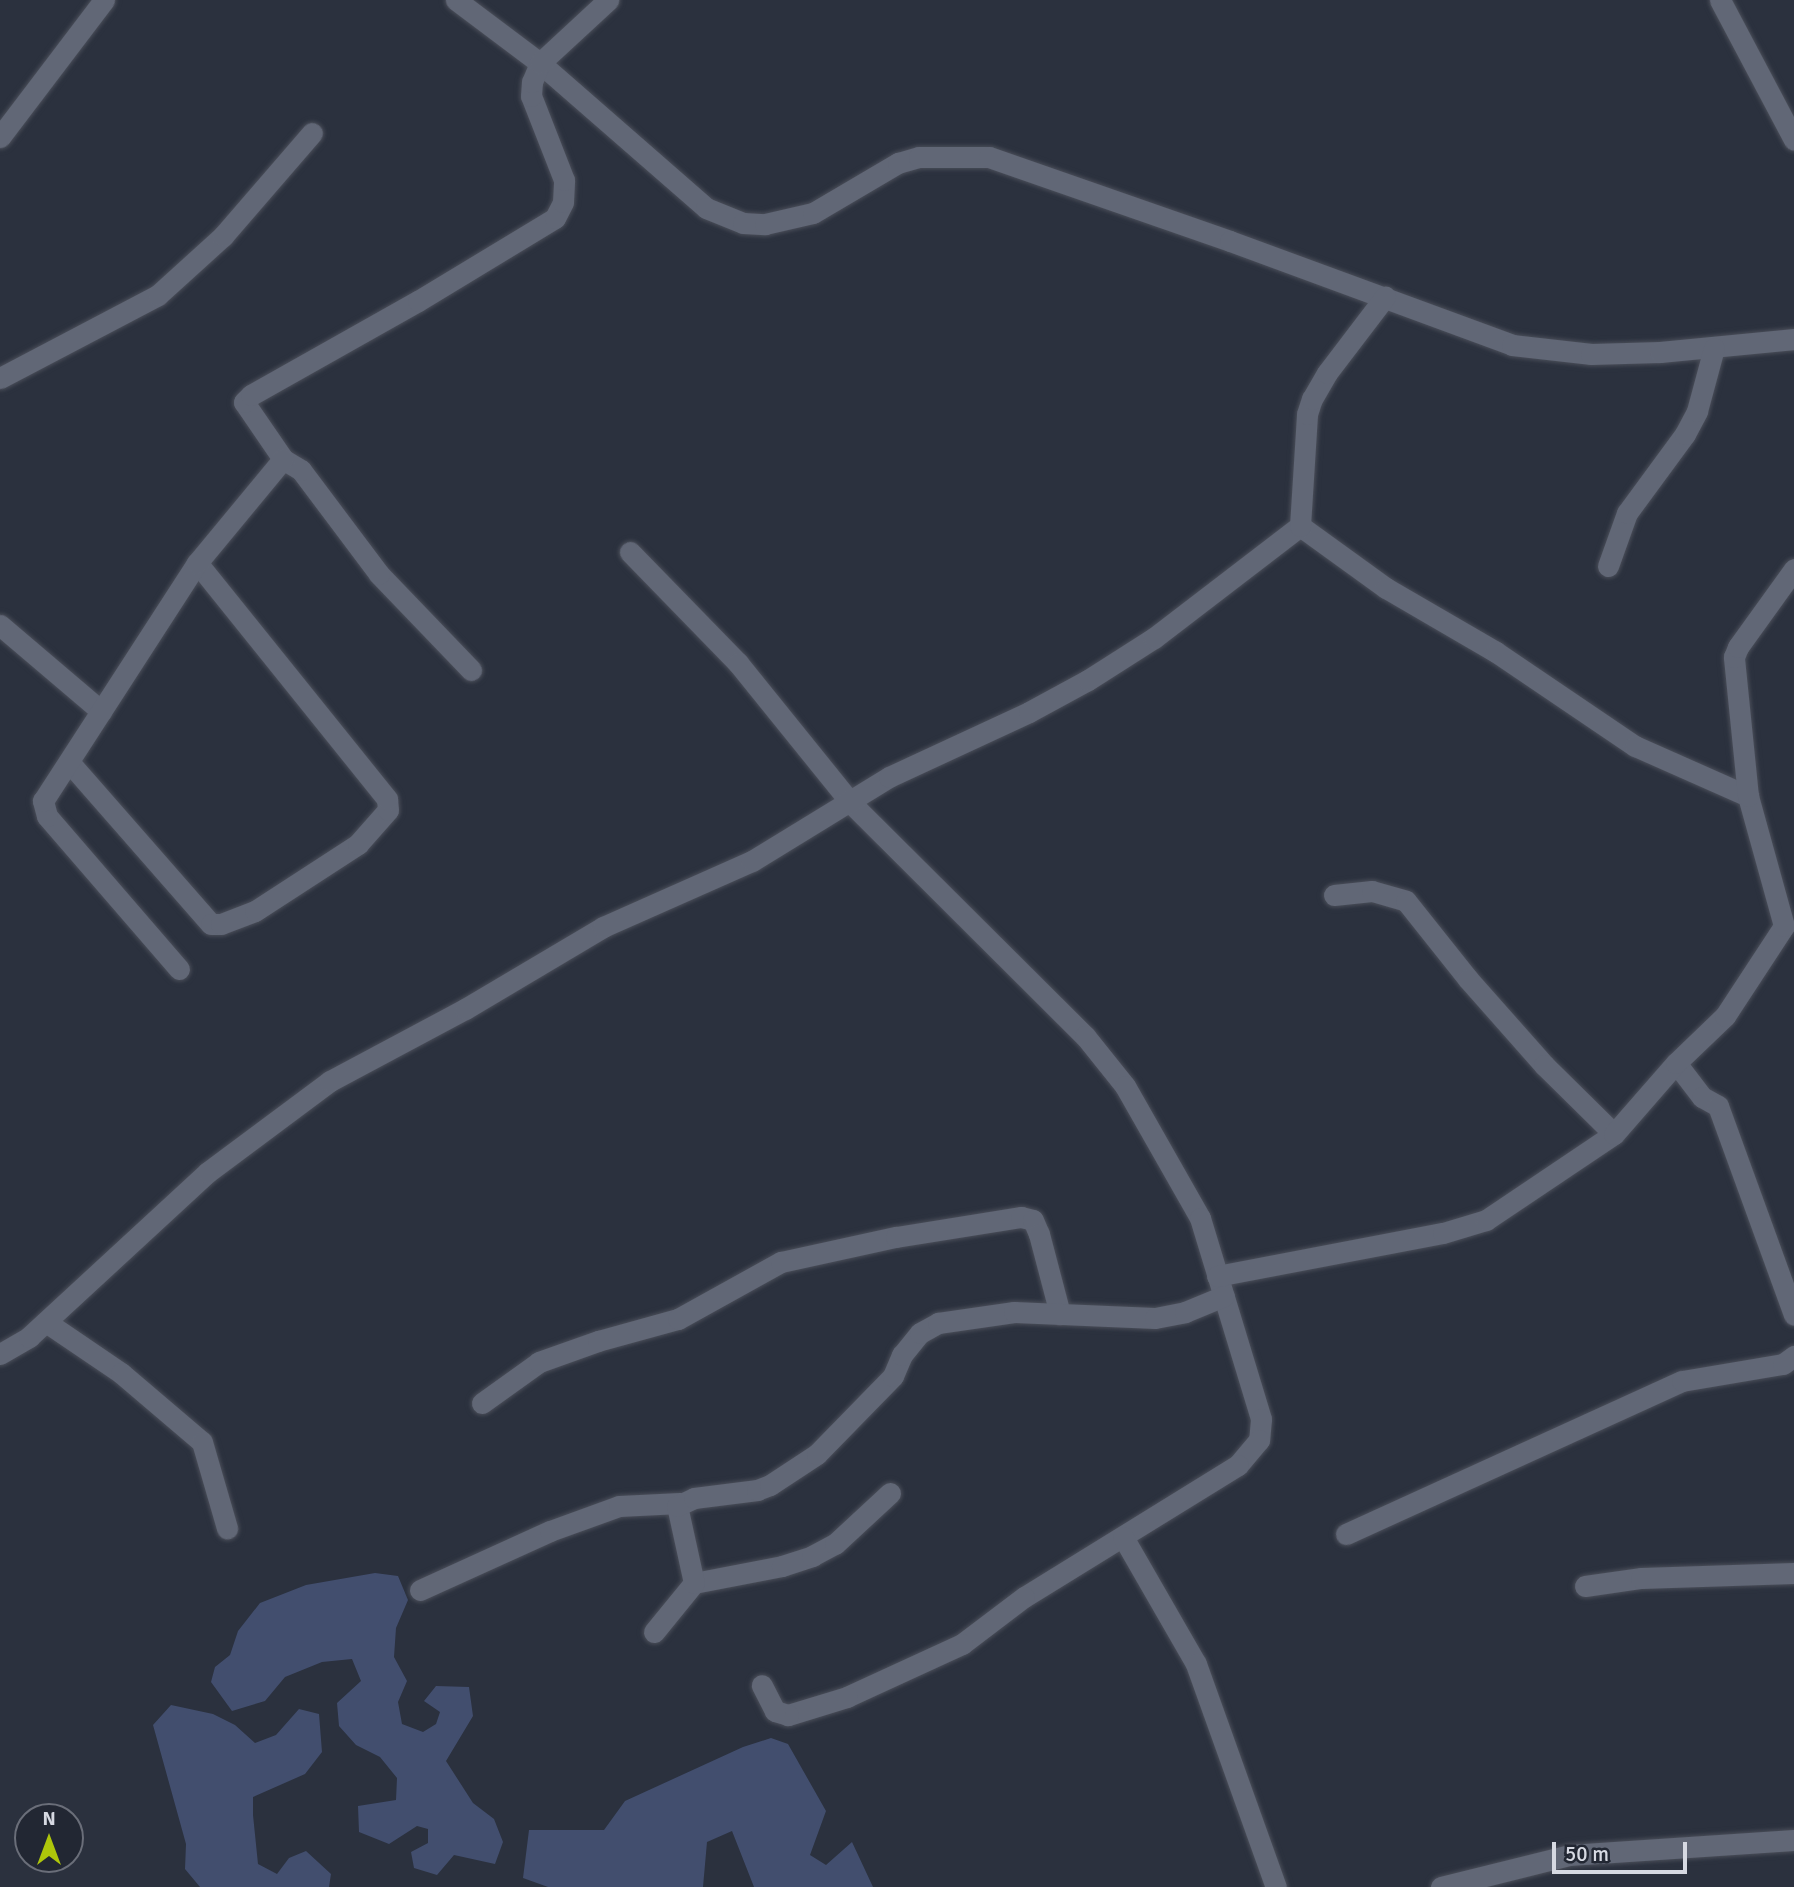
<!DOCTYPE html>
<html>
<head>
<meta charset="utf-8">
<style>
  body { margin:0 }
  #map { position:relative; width:1794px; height:1887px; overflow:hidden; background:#2b313e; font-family:Signika,sans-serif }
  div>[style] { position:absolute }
  .green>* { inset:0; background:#424e6e }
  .roads { filter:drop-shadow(0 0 2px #4a4e59) drop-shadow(0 0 2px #4a4e59) }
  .street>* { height:21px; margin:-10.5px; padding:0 10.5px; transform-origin:10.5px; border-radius:10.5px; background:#616776 }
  span { translate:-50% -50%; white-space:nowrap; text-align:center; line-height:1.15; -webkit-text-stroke:7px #222733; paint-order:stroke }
  .north { position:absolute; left:14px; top:1803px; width:70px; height:70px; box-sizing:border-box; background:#222733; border:2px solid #6a6e79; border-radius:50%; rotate:0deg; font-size:19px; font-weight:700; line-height:28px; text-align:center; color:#d6d9e2 }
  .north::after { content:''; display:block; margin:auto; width:24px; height:32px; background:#aec60b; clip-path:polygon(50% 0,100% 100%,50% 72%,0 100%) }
  .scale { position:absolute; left:1552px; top:1842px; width:135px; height:32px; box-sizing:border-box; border:4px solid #d6d9e2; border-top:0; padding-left:9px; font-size:21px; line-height:24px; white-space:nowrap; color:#d6d9e2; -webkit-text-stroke:5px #222733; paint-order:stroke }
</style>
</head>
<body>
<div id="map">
  <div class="green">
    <div style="clip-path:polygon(375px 1573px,398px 1576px,408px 1600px,396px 1628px,394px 1657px,407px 1681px,398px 1702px,402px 1724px,423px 1732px,436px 1724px,440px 1712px,424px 1701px,436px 1686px,469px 1687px,473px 1716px,446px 1761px,473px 1803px,494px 1819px,503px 1842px,495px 1864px,454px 1855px,437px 1875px,414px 1868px,411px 1852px,428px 1843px,428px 1829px,417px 1826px,389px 1844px,359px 1832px,358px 1806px,396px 1800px,397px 1778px,380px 1757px,356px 1745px,339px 1726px,337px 1703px,361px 1681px,352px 1659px,322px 1662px,285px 1677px,265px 1701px,232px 1711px,211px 1682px,215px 1667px,230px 1655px,238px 1631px,260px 1603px,306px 1585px)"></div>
    <div style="clip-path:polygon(171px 1705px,213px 1714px,235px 1725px,255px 1743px,276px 1735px,299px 1709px,319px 1714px,322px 1752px,305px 1774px,253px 1797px,253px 1815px,258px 1864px,277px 1874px,289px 1858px,306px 1851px,331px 1874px,329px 1887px,200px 1887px,185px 1869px,186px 1844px,153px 1725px)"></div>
    <div style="clip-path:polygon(771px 1738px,788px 1744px,826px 1811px,810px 1855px,826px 1865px,852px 1842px,873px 1887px,754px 1887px,732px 1831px,707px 1842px,703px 1887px,548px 1887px,523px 1878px,529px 1830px,604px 1830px,625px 1801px,743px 1747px)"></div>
  </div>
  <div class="roads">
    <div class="street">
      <div style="left:456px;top:0;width:105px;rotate:36.9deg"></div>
      <div style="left:540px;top:63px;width:220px;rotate:41.1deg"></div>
      <div style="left:706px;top:208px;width:40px;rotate:22deg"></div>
      <div style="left:743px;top:223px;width:22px;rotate:3deg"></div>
      <div style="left:765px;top:224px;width:49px;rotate:-12.9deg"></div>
      <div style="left:813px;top:213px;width:99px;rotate:-30.5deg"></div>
      <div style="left:898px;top:163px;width:22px;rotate:-16deg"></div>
      <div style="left:919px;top:157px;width:70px"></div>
      <div style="left:989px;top:157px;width:255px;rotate:19.2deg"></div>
      <div style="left:1230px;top:241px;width:301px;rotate:20.2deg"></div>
      <div style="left:1512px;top:345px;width:80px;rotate:6.5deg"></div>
      <div style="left:1591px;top:354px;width:69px;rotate:-1.7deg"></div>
      <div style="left:1660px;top:352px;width:135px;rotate:-5.5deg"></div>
      <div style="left:1720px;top:0;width:158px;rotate:62.1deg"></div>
      <div style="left:0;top:137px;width:172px;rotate:-52.8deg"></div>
      <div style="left:0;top:378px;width:178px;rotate:-27.7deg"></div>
      <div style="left:158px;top:295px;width:88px;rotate:-42.2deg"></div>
      <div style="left:223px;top:236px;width:136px;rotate:-49.2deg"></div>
      <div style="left:1300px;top:526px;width:106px;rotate:35.8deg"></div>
      <div style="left:1386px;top:588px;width:127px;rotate:30.2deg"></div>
      <div style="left:1496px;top:652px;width:168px;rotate:34.1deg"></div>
      <div style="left:1635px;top:746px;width:124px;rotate:23.9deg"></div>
      <div style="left:630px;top:552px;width:155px;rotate:45.8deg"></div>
      <div style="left:738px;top:663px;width:179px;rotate:51.1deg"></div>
      <div style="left:850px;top:802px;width:332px;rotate:44.9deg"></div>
      <div style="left:1085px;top:1036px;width:64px;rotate:51.3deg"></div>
      <div style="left:1125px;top:1086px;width:152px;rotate:60.4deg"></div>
      <div style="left:1200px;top:1218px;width:210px;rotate:73.1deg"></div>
      <div style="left:1261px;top:1419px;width:21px;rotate:95deg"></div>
      <div style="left:1259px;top:1440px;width:33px;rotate:130deg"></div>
      <div style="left:1238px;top:1465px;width:251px;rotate:148.3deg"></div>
      <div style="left:1024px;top:1597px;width:78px;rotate:142.8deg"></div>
      <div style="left:962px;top:1644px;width:127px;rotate:155.3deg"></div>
      <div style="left:847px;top:1697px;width:62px;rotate:163deg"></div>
      <div style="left:788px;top:1715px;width:14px;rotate:-163deg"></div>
      <div style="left:775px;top:1711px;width:29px;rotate:-117deg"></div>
      <div style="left:1608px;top:566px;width:56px;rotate:-70.3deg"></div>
      <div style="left:1627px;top:513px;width:98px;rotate:-53.7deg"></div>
      <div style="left:1685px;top:434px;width:26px;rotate:-62deg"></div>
      <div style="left:1697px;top:411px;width:65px;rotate:-74.9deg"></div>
      <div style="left:0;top:625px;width:133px;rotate:40.4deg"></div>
      <div style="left:471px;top:670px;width:133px;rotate:-133.8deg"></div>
      <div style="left:379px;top:574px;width:130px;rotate:-126.9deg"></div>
      <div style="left:301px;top:470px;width:21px;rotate:-149deg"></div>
      <div style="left:283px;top:459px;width:69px;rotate:-124.4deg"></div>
      <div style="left:244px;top:402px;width:10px;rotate:-45deg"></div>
      <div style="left:251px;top:395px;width:192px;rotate:-29.4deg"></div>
      <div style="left:418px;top:301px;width:160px;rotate:-31.2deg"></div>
      <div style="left:555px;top:218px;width:18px;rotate:-63deg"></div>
      <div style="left:563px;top:202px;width:22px;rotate:-87deg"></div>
      <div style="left:564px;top:180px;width:90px;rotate:-111.4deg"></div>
      <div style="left:531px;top:96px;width:14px;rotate:-86deg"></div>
      <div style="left:532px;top:82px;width:21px;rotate:-67deg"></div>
      <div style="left:540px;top:63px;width:93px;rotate:-42.8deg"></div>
      <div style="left:69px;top:762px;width:215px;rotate:48.8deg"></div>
      <div style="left:211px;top:924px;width:10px"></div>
      <div style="left:221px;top:924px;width:36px;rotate:-21deg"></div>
      <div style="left:255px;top:911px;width:123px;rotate:-33deg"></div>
      <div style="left:358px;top:844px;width:45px;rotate:-48.6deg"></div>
      <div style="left:388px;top:810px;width:11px;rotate:-95deg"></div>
      <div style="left:387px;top:799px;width:303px;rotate:-128.8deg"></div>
      <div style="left:1334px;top:895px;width:38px;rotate:-6deg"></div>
      <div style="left:1372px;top:891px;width:35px;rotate:16deg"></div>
      <div style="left:1406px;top:901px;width:100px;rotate:51.5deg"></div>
      <div style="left:1468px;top:979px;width:115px;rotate:48.5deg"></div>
      <div style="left:1544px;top:1065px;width:98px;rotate:44.6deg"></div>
      <div style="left:179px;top:969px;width:202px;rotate:-130.8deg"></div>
      <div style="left:47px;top:816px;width:16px;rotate:-105deg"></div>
      <div style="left:43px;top:801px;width:283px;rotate:-57.1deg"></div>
      <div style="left:197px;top:563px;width:135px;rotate:-50.4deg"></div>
      <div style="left:1676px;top:1063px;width:43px;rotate:52.6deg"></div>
      <div style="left:1702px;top:1097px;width:18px;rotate:29deg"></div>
      <div style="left:1718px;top:1106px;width:222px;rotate:70deg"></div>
      <div style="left:1217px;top:1276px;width:230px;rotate:-10.8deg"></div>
      <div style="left:1443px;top:1233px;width:45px;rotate:-16.8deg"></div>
      <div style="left:1486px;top:1220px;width:154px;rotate:-33.9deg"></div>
      <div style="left:1614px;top:1134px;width:94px;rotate:-48.9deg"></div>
      <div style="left:1676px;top:1063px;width:68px;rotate:-43.8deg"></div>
      <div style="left:1725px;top:1016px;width:108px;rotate:-56.8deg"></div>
      <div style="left:1784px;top:926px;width:135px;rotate:-105.5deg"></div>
      <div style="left:1748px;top:796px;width:140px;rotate:-95.8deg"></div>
      <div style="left:1734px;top:657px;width:11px;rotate:-68deg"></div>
      <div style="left:1738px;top:647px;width:96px;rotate:-54.3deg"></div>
      <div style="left:46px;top:1322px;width:91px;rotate:34.2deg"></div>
      <div style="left:121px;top:1373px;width:106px;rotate:40.4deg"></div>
      <div style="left:202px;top:1442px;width:90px;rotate:73.8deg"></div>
      <div style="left:0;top:1354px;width:34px;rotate:-30deg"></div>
      <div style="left:29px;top:1337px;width:243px;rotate:-42.7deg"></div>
      <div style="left:208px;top:1172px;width:152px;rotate:-36.7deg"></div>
      <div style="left:330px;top:1081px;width:153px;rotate:-28.1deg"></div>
      <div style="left:465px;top:1009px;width:161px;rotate:-30.7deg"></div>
      <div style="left:603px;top:927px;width:163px;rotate:-23.9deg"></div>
      <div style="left:752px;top:861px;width:161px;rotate:-31.5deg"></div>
      <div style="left:889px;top:777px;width:154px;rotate:-24.9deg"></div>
      <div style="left:1029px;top:712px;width:67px;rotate:-28.5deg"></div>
      <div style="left:1088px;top:680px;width:78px;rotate:-32.5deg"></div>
      <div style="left:1154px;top:638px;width:184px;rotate:-37.5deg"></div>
      <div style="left:1300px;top:526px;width:112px;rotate:-86.4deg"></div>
      <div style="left:1307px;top:414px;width:16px;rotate:-72deg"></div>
      <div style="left:1312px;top:399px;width:30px;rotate:-60deg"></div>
      <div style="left:1327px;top:373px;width:96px;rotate:-52.7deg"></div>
      <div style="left:482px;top:1403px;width:70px;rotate:-35.7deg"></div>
      <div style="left:539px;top:1362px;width:63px;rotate:-19.6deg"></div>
      <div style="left:598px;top:1341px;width:83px;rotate:-15.4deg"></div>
      <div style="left:678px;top:1319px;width:118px;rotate:-29deg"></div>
      <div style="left:781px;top:1262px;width:118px;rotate:-12.3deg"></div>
      <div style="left:896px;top:1237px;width:127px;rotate:-9.1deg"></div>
      <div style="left:1021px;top:1217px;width:12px;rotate:14deg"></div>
      <div style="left:1033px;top:1220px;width:15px;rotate:67deg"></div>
      <div style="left:1039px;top:1234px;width:83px;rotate:75.3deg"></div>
      <div style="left:1346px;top:1534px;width:369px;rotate:-24.5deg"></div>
      <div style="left:1682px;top:1381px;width:102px;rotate:-9.6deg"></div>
      <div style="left:1783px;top:1364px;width:14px;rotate:-36deg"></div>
      <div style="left:1123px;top:1537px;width:146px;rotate:60.1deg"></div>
      <div style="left:1196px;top:1664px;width:237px;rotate:70.3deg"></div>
      <div style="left:694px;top:1583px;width:90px;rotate:-10.9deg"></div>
      <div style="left:782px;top:1566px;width:32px;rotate:-18deg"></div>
      <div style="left:812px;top:1556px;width:26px;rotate:-28deg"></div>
      <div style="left:835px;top:1544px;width:75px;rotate:-42.8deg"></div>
      <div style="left:1585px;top:1586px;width:57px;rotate:-8.1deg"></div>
      <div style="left:1641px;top:1578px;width:153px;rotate:-1.9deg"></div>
      <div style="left:420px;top:1590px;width:143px;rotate:-24.4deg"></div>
      <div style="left:550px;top:1531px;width:73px;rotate:-19.9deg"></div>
      <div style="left:619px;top:1506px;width:61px;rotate:-2.8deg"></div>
      <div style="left:654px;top:1632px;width:63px;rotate:-50.8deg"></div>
      <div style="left:694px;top:1583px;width:79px;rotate:-102.4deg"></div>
      <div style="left:677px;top:1506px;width:19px;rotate:-25deg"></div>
      <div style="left:694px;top:1498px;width:64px;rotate:-7.2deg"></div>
      <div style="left:757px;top:1490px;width:14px;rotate:-21deg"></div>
      <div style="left:770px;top:1485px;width:56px;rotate:-33.4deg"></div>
      <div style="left:817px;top:1454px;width:109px;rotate:-45.7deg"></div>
      <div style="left:893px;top:1376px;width:23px;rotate:-67deg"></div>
      <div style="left:902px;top:1355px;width:28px;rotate:-51deg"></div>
      <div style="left:920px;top:1333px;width:21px;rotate:-29deg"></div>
      <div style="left:938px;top:1323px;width:77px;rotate:-8.2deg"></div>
      <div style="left:1014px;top:1312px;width:141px;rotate:2.4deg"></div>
      <div style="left:1155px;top:1318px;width:31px;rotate:-11deg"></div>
      <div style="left:1185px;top:1312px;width:42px;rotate:-22.3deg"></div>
      <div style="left:1441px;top:1887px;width:132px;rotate:-14deg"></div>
      <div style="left:1569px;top:1855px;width:225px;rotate:-3.8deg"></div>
    </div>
  </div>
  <div class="north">N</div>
  <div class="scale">50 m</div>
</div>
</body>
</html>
